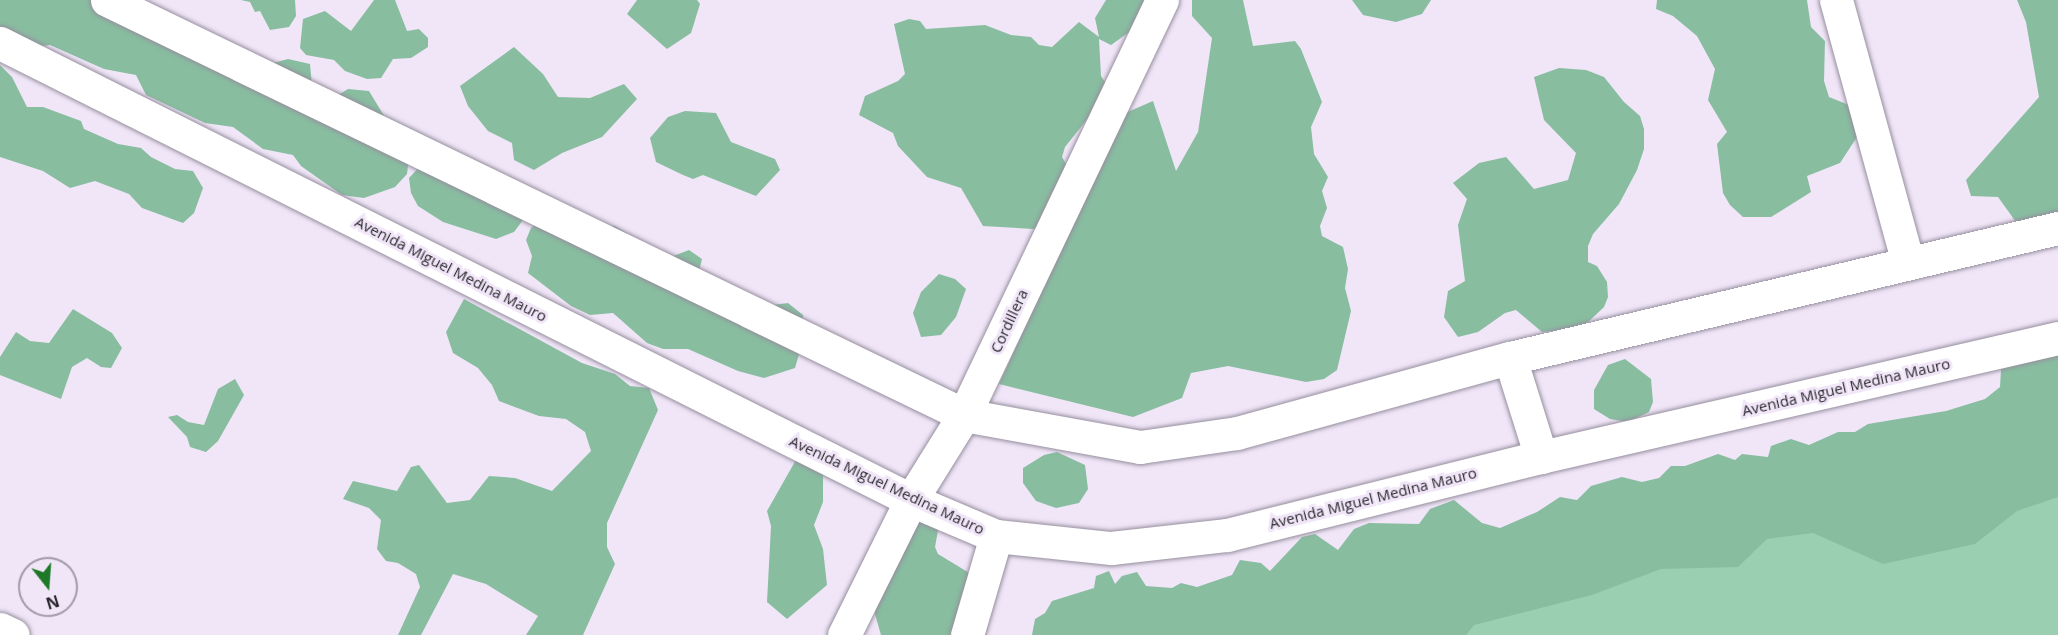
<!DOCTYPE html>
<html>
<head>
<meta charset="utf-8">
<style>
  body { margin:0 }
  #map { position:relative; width:2058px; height:635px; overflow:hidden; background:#f0e6f8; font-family:"Open Sans",sans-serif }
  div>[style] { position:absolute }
  .green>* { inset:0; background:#9bcfb2 }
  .forest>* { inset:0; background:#88bda0 }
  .roads { filter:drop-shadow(0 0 2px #968e9e) drop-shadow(0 0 2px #968e9e) }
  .minor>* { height:33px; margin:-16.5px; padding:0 16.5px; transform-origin:16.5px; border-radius:16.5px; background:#fff }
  span { translate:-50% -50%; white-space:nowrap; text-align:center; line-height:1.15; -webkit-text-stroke:6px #f0e6f8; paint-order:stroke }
  .street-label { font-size:15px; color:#2c292f }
  .north { position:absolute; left:18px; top:557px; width:60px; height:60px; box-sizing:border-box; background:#f0e6f8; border:2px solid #a29aa8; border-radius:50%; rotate:163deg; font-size:16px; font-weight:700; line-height:24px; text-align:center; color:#2c292f }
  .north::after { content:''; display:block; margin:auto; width:21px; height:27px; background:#1d7827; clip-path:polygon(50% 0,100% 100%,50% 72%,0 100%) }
</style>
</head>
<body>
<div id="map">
  <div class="green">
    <div style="clip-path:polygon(2058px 427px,2058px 635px,1111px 635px)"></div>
  </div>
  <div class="forest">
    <div style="clip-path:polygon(0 0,131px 0,273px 63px,288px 59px,310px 64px,312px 86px,333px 98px,348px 89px,369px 91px,409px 157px,407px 174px,395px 187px,364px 198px,342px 195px,301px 166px,293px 155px,263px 149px,233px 127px,205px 123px,146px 95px,136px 75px,104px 69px,50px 45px,28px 48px,0 35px)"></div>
    <div style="clip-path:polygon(241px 0,295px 0,296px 16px,289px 27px,270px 30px,260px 11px,255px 12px,250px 2px)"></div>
    <div style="clip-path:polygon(374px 0,395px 0,407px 31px,419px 29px,428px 38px,428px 47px,411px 58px,393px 59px,381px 78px,367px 79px,345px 71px,334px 60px,306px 55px,300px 48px,303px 19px,325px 11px,351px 31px)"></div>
    <div style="clip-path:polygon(637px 0,697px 0,700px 4px,691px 33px,667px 49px,627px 14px)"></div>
    <div style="clip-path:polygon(1106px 0,1144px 0,1135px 28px,1111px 45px,1099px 39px,1101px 76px,1107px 85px,1097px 107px,1065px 147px,1062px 157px,1069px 169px,1047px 225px,1033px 229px,983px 226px,961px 188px,927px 177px,898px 146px,893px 133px,859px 115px,865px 96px,898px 81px,905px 74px,894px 24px,909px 19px,920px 21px,926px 29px,985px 25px,1011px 35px,1031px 37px,1039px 45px,1052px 47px,1079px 22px,1099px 37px,1095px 18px)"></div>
    <div style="clip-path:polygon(1192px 0,1243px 0,1253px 46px,1295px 41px,1301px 49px,1322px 102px,1311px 127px,1314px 154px,1328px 177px,1322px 191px,1327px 208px,1320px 226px,1322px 236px,1343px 247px,1348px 269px,1345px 288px,1351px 311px,1337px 370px,1324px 379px,1306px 382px,1228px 366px,1191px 373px,1182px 398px,1133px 417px,999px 384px,1123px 114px,1153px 101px,1176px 171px,1198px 132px,1212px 38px,1192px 16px)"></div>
    <div style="clip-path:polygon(1352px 0,1431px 0,1422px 14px,1396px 22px,1363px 15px)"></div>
    <div style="clip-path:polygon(1657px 0,1807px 0,1811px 27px,1825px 41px,1824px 81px,1829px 97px,1849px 105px,1857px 137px,1840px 163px,1807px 176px,1811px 192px,1771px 217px,1743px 217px,1730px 205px,1723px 193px,1717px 144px,1727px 132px,1708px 100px,1715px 69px,1697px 36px,1673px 16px,1656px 9px)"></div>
    <div style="clip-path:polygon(2017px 0,2058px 0,2058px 236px,2016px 222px,1998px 197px,1971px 196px,1966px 180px,2039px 97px,2026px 22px)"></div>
    <div style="clip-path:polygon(514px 47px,543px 74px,558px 97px,590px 98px,624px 84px,637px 99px,602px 137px,562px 153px,534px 170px,514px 160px,512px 143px,488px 131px,468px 106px,460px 86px)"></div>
    <div style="clip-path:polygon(0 65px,12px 77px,27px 107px,43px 107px,81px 121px,84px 129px,118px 144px,141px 148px,151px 157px,175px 169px,193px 171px,203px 188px,194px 213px,183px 223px,142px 208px,129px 194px,95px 181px,70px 188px,43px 171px,0 157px)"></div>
    <div style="clip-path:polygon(1559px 68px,1586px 70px,1604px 77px,1624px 102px,1640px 116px,1644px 129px,1644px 149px,1637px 170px,1619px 204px,1593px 234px,1588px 246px,1588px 262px,1597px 266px,1607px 282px,1608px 297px,1604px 307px,1582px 328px,1542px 332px,1516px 310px,1505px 313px,1478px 332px,1458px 337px,1444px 317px,1448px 291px,1465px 281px,1458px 225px,1467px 199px,1453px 183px,1479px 163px,1506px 157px,1534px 189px,1568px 180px,1576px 153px,1544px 120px,1534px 77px)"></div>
    <div style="clip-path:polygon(685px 111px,716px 113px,731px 142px,775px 159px,780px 170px,756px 196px,703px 175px,693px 179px,683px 175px,656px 162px,650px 138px,668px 117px)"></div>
    <div style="clip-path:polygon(424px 162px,526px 216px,514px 232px,496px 239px,443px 222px,418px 206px,411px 193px,409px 178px)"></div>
    <div style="clip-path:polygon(540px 221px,615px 226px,668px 258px,689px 250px,702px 259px,698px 275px,773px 305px,788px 303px,803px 315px,804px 337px,795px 368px,764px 378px,738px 371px,688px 349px,663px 349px,647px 343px,613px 313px,590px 315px,571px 306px,528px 273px,532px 256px,526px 240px,531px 228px)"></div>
    <div style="clip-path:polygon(939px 274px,955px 279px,966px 289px,956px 317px,941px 335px,921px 337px,913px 313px,921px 292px)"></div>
    <div style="clip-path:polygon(464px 299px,582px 363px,615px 374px,630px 386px,649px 388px,658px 410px,607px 523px,607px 547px,615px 564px,583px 635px,526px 635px,538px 616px,486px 584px,453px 574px,421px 635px,398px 635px,420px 587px,416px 574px,398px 563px,386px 561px,377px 549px,381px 520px,369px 508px,343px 499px,353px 481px,397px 491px,411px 467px,419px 465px,447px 503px,470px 500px,489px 476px,515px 478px,552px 491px,591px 451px,585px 432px,566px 419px,539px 416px,499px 401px,492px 385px,478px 368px,453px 353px,446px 332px)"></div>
    <div style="clip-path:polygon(73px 309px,112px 333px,122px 348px,111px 368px,101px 367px,87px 358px,72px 367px,61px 399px,0 375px,0 357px,16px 332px,30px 341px,49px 343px)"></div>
    <div style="clip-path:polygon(2058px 323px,2058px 497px,2017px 511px,1975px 544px,1883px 564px,1813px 533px,1767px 539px,1738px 567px,1661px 569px,1592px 595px,1474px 625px,1466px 635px,1032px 635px,1035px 619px,1045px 613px,1052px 601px,1094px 588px,1096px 576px,1109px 571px,1115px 584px,1122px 576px,1137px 572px,1146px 586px,1172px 588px,1181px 583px,1197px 587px,1232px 575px,1240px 560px,1261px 563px,1270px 571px,1302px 537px,1315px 534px,1338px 550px,1354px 529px,1369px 523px,1419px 524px,1430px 509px,1454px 500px,1482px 523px,1500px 528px,1537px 512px,1560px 497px,1577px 500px,1591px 486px,1622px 477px,1642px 482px,1659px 478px,1671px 466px,1685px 466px,1718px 454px,1735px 460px,1742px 454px,1768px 457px,1771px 446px,1791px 439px,1809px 445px,1838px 432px,1855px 432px,1868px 424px,1946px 411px,1985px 399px,2000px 387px,2001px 370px,1994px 353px)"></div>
    <div style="clip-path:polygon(1625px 359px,1651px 379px,1653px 402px,1649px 412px,1628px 422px,1610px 419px,1594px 409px,1594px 390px,1608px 365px)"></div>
    <div style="clip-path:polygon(235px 379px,244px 395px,218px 441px,206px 452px,190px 447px,187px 437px,168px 417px,177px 415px,188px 422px,204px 425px,218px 389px)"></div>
    <div style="clip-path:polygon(1057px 452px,1085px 465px,1088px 489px,1079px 503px,1056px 508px,1036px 501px,1023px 483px,1023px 468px,1044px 455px)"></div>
    <div style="clip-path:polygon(797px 458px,823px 473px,823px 502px,814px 525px,823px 549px,827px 585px,787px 619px,767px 602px,771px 526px,767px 511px)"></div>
    <div style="clip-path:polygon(917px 508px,939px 525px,935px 547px,938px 554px,971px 574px,976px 635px,881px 635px,872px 604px)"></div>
  </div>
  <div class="roads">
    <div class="minor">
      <div style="left:107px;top:0;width:952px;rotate:25.84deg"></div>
      <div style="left:964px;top:415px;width:179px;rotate:10.3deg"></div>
      <div style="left:1140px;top:447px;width:98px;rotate:-8.2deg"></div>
      <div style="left:1237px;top:433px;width:283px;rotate:-15.4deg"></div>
      <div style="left:1510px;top:358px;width:563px;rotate:-13.35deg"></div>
      <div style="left:1836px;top:0;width:273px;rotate:74.7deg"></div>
      <div style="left:0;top:43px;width:1019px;rotate:26.64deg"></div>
      <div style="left:911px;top:500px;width:92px;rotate:23deg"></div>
      <div style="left:996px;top:536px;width:116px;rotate:6deg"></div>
      <div style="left:1111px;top:548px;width:117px;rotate:-6.4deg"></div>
      <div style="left:1227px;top:535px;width:324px;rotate:-14deg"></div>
      <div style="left:1541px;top:457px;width:531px;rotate:-12.96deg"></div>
      <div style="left:1510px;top:358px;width:104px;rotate:72.6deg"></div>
      <div style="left:0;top:629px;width:14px;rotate:25deg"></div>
      <div style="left:844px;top:635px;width:151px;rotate:-63.6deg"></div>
      <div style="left:911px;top:500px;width:100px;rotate:-58.1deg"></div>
      <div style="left:964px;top:415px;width:460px;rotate:-64.5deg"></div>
      <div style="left:967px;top:635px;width:103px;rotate:-73.7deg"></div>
    </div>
  </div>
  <div class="street-label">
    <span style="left:451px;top:269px;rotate:27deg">Avenida Miguel Medina Mauro</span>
    <span style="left:1009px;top:321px;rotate:-65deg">Cordillera</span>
    <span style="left:1846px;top:387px;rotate:-13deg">Avenida Miguel Medina Mauro</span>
    <span style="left:887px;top:485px;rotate:25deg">Avenida Miguel Medina Mauro</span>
    <span style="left:1373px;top:498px;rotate:-14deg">Avenida Miguel Medina Mauro</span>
  </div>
  <div class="north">N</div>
</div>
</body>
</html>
